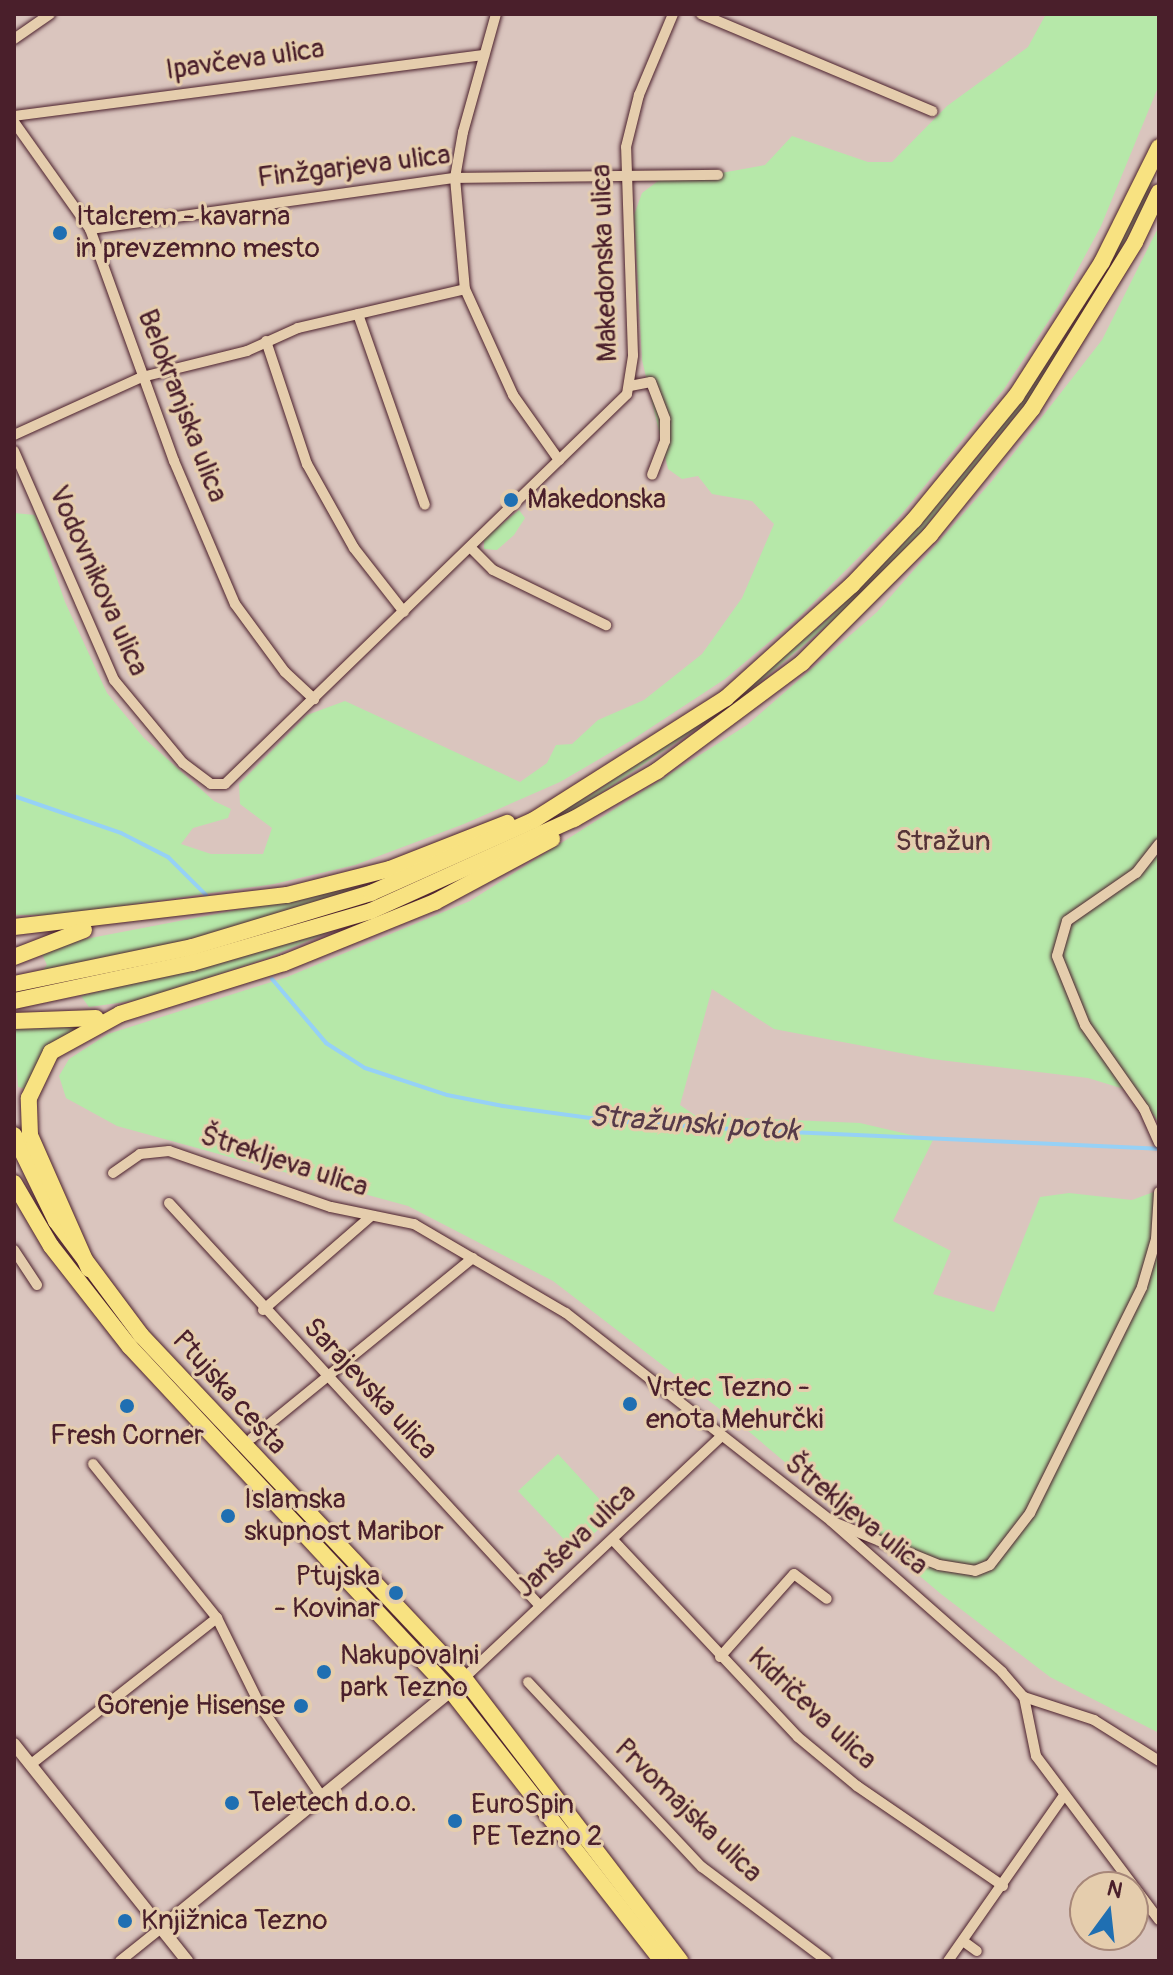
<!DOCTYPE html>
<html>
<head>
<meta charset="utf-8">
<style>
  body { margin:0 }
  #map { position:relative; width:1173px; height:1975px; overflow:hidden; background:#dac5be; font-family:Pangolin,sans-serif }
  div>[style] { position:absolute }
  .green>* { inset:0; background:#b6e8a9 }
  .stream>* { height:4px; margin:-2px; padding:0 2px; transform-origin:2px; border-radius:2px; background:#96d1f6 }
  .roads { filter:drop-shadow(0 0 2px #4a1f2b) drop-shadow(0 0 2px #4a1f2b) }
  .minor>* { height:10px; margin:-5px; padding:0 5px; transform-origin:5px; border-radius:5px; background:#e5cdad }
  .tertiary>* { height:12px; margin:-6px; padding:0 6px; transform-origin:6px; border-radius:6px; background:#e5cdad }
  .primary>* { height:16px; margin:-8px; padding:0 8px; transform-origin:8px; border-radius:8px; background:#f8e281 }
  .trunk>* { height:16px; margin:-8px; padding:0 8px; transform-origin:8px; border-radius:8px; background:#f8e281 }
  .dots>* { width:22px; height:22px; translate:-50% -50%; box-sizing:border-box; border:4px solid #e5cdad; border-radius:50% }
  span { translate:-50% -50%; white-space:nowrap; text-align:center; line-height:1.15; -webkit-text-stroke:6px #e5cdad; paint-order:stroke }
  .street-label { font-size:28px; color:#4a1f2b }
  .poi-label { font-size:28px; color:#4a1f2b }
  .left { translate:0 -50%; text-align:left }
  .right { translate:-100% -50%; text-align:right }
  .park-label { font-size:28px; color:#553338 }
  .water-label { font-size:30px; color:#553a49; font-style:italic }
  .frame { position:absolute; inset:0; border:16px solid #4a1f2b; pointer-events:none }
  .north { position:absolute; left:1069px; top:1871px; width:80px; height:80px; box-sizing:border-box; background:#e5cdad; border:2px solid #a78779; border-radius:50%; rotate:15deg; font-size:22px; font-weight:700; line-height:32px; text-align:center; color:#4a1f2b }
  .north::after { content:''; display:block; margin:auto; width:28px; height:36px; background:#1f6fb2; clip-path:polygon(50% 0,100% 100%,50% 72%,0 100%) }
</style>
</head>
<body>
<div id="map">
  <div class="green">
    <div style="clip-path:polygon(1046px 14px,1159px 14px,1159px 85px,1101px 226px,1057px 308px,1004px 389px,900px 516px,799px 617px,725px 679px,632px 740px,560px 782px,464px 824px,355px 865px,274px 884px,60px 915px,14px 915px,14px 513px,35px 515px,65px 602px,107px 693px,144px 738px,214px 801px,231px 809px,228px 818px,193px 828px,181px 844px,211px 854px,263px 854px,272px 828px,240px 804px,239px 784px,307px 715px,345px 701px,520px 782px,547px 763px,556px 745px,572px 744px,598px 720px,644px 700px,702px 654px,742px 598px,774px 524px,752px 501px,712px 494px,698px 476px,682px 479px,668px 469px,642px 360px,634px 215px,642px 193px,662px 178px,688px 179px,765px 165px,792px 136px,868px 162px,892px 162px,947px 106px,1028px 47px)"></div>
    <div style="clip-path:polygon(1159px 161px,1142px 211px,1073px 334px,1029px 399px,922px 531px,838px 616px,735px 703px,583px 805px,521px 837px,346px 911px,344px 907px,510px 837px,592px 794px,720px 708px,828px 619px,901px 546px,990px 442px,1073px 323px)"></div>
    <div style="clip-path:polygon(1159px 226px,1159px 1124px,1141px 1095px,1124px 1089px,1088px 1078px,932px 1059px,774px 1029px,712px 989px,680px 1105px,696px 1116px,860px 1123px,933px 1140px,893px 1221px,951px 1251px,933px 1294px,994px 1312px,1040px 1197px,1069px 1193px,1132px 1200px,1159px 1190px,1159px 1733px,1050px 1677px,941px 1594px,747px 1430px,553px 1281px,408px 1206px,117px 1126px,66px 1098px,59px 1076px,69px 1059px,108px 1034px,287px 977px,470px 901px,747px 725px,877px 612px,992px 481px,1102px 340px)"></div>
    <div style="clip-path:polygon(519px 510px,525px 518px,514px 535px,497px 550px,484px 549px,484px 539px)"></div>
    <div style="clip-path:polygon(371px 884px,205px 938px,40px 973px,47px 965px,42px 954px,75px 941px)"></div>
    <div style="clip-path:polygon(336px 929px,265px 959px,140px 1000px,89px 1007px,81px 996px)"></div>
    <div style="clip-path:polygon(79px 1027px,60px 1040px,30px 1090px,18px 1087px,14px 1029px)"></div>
    <div style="clip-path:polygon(558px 1454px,614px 1515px,575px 1551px,518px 1491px)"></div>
  </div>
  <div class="stream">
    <div style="left:14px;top:796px;width:113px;rotate:19.1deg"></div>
    <div style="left:121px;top:833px;width:53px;rotate:27.1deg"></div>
    <div style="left:168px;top:857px;width:54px;rotate:45deg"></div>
    <div style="left:272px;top:979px;width:84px;rotate:49.8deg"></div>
    <div style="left:326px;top:1043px;width:46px;rotate:32.7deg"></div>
    <div style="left:365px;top:1068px;width:86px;rotate:18.2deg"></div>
    <div style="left:447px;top:1095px;width:57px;rotate:11.1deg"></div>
    <div style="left:503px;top:1106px;width:110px;rotate:7.8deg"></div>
    <div style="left:612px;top:1121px;width:135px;rotate:3.8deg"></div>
    <div style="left:747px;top:1130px;width:412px;rotate:2.6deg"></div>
  </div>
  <div class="roads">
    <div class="minor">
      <div style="left:496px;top:14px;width:123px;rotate:105.6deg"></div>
      <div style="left:463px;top:132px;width:47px;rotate:99.9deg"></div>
      <div style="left:455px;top:178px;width:111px;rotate:84.9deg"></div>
      <div style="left:465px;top:289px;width:116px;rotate:65.6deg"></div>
      <div style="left:513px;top:395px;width:80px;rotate:54.7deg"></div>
      <div style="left:701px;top:14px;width:251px;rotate:22.8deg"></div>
      <div style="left:14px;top:39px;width:44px;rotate:-34.8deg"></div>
      <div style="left:14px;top:116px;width:474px;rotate:-7.4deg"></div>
      <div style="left:14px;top:122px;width:131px;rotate:54.6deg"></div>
      <div style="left:90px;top:229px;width:247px;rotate:70.1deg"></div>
      <div style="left:174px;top:461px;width:155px;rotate:66.9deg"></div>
      <div style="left:235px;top:604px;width:84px;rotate:53.7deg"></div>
      <div style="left:285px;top:672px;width:40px;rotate:43deg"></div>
      <div style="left:90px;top:229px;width:369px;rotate:-8deg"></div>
      <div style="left:455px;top:178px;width:263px;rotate:-0.7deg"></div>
      <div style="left:358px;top:314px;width:202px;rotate:70.7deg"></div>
      <div style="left:266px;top:341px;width:130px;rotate:71.6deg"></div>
      <div style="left:307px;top:464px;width:96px;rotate:60.8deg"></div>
      <div style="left:354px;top:548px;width:81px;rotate:52deg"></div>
      <div style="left:630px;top:386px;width:21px;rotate:-11deg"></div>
      <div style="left:651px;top:382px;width:40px;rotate:69deg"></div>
      <div style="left:665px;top:419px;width:22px;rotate:90deg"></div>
      <div style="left:665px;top:441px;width:36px;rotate:111deg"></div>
      <div style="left:14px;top:435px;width:141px;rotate:-24.4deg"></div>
      <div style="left:142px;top:377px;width:108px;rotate:-13.9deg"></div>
      <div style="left:247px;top:351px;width:56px;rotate:-24.3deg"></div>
      <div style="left:298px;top:328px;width:171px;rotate:-13.1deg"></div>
      <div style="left:14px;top:451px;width:250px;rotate:66.4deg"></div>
      <div style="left:114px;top:680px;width:108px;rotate:50.3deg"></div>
      <div style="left:183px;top:763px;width:35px;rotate:37deg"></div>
      <div style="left:211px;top:784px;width:14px"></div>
      <div style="left:225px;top:784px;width:560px;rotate:-44.13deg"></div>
      <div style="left:627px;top:394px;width:39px;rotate:-81deg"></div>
      <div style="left:633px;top:355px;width:208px;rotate:-91.9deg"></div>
      <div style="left:626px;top:147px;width:54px;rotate:-76deg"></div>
      <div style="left:639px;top:95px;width:88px;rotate:-67.2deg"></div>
      <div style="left:471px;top:548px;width:31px;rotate:45deg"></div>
      <div style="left:493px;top:570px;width:126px;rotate:26deg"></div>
      <div style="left:1159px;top:844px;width:37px;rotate:128deg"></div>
      <div style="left:1136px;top:873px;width:84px;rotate:145.2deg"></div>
      <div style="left:1067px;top:921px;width:36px;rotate:106deg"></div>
      <div style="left:1057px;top:956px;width:74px;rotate:67.9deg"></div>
      <div style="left:1085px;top:1025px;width:103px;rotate:54.9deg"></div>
      <div style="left:1144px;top:1109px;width:37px;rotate:66deg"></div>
      <div style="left:113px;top:1173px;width:33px;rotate:-35deg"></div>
      <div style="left:140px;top:1154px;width:29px;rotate:-6deg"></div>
      <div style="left:169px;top:1151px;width:171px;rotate:19.1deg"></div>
      <div style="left:331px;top:1207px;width:85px;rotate:11.6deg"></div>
      <div style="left:414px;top:1224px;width:176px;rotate:30.4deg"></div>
      <div style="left:566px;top:1313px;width:337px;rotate:38.1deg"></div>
      <div style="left:831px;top:1521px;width:228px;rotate:41.4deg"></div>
      <div style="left:1002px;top:1672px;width:33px;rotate:49deg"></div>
      <div style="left:1024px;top:1697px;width:60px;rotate:78.5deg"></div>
      <div style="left:1036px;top:1756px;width:205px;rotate:53.1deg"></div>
      <div style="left:169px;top:1203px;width:548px;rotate:47.37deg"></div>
      <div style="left:14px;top:1250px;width:42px;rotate:56.7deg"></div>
      <div style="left:263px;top:1310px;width:143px;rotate:-41deg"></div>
      <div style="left:252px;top:1438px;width:285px;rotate:-39.2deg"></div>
      <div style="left:93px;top:1464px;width:198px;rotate:51.2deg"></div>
      <div style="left:217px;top:1618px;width:99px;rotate:63.7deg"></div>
      <div style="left:261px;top:1707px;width:109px;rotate:55.9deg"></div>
      <div style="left:833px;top:1522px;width:114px;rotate:22.1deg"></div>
      <div style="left:939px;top:1565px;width:36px;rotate:9deg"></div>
      <div style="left:975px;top:1571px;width:16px;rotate:-22deg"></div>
      <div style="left:990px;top:1565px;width:66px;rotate:-52.4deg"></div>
      <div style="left:1030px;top:1513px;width:252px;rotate:-63.6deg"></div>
      <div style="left:1142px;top:1287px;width:50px;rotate:-73.7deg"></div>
      <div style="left:1156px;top:1239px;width:47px;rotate:-86.3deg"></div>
      <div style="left:613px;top:1540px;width:270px;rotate:46.8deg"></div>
      <div style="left:798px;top:1737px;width:77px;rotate:39.7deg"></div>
      <div style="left:857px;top:1786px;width:177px;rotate:34.4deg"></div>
      <div style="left:720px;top:1657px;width:111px;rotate:-48.3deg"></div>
      <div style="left:794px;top:1574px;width:41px;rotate:37.1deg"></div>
      <div style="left:464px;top:1678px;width:351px;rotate:-43.2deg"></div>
      <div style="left:528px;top:1682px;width:254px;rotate:46.8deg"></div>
      <div style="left:702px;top:1867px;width:156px;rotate:36.9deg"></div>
      <div style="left:1024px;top:1697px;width:74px;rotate:18.2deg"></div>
      <div style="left:1094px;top:1720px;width:77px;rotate:32.2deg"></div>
      <div style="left:30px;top:1765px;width:238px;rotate:-38.2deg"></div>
      <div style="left:963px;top:1941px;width:17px;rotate:36deg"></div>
      <div style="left:120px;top:1961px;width:53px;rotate:-38.8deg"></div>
      <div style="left:948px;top:1961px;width:200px;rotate:-55deg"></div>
    </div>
    <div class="tertiary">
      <div style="left:14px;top:1744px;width:278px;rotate:51.4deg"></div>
      <div style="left:161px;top:1928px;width:375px;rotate:-39.3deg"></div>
    </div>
    <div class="primary">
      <div style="left:14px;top:1135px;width:96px;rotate:64deg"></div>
      <div style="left:56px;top:1221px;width:142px;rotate:53.3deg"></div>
      <div style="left:141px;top:1335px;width:471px;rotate:46.7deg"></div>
      <div style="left:464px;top:1678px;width:356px;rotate:52.6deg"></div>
      <div style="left:14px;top:1183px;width:73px;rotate:59.6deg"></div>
      <div style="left:51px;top:1246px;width:128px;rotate:52deg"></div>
      <div style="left:130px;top:1347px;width:471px;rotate:47deg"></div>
      <div style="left:451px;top:1691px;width:343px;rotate:52deg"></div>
    </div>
    <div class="trunk">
      <div style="left:14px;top:927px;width:275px;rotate:-6.7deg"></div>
      <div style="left:287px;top:895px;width:106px;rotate:-14.2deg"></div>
      <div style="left:390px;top:869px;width:126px;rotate:-21.5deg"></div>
      <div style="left:14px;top:957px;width:75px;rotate:-21.1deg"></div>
      <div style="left:14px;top:984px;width:182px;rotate:-11.7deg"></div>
      <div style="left:192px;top:947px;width:187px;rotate:-16.8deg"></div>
      <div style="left:371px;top:893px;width:179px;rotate:-24.1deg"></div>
      <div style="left:534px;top:820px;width:227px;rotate:-32.4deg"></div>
      <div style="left:726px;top:698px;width:169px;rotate:-41.9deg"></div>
      <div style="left:852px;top:585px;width:90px;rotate:-46.4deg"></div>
      <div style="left:914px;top:520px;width:161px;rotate:-50.6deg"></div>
      <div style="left:1016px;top:396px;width:159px;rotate:-57.3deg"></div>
      <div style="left:1102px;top:262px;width:128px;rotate:-63.6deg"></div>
      <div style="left:14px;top:1001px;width:182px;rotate:-12.1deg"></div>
      <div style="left:192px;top:963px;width:186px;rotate:-16.2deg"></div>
      <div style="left:371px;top:911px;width:223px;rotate:-24.4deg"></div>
      <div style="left:574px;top:819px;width:96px;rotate:-30deg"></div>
      <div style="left:657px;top:771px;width:181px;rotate:-36.7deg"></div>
      <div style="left:802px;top:663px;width:181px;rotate:-45deg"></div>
      <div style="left:930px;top:535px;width:162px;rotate:-51deg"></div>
      <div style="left:1032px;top:409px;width:196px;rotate:-58.3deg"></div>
      <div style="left:1135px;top:242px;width:55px;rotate:-64.4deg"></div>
      <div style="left:14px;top:1021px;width:82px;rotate:-2.1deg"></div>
      <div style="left:89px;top:1269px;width:146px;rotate:-113.8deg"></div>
      <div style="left:30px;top:1135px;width:37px;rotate:-92deg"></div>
      <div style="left:29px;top:1098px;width:51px;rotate:-64.4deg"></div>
      <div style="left:51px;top:1052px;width:79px;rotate:-28.8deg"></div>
      <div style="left:120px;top:1014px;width:172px;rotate:-17.3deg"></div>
      <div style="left:284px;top:963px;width:163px;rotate:-22deg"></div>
      <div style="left:435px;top:902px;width:133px;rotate:-28.3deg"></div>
    </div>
  </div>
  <div class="dots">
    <div style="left:60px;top:233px;background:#1f6fb2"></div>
    <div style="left:511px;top:500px;background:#1f6fb2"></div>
    <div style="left:630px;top:1404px;background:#1f6fb2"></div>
    <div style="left:127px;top:1406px;background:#1f6fb2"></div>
    <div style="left:228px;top:1516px;background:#1f6fb2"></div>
    <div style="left:396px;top:1593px;background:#1f6fb2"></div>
    <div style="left:324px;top:1672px;background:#1f6fb2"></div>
    <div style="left:301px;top:1706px;background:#1f6fb2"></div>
    <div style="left:232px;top:1803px;background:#1f6fb2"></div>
    <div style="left:455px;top:1821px;background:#1f6fb2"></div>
    <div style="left:125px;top:1921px;background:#1f6fb2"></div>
  </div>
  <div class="street-label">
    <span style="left:245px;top:60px;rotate:-8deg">Ipavčeva ulica</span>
    <span style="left:354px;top:167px;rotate:-7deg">Finžgarjeva ulica</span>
    <span style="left:605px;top:263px;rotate:-92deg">Makedonska ulica</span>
    <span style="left:182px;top:406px;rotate:69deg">Belokranjska ulica</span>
    <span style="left:98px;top:581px;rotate:66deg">Vodovnikova ulica</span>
    <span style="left:284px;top:1162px;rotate:18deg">Štrekljeva ulica</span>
    <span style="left:370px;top:1389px;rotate:47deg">Sarajevska ulica</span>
    <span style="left:229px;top:1393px;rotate:48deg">Ptujska cesta</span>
    <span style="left:856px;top:1515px;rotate:39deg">Štrekljeva ulica</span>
    <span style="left:576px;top:1541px;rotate:-43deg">Janševa ulica</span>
    <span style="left:812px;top:1709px;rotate:43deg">Kidričeva ulica</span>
    <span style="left:688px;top:1811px;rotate:44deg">Prvomajska ulica</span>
  </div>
  <div class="poi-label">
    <span class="left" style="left:76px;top:233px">Italcrem - kavarna<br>in prevzemno mesto</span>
    <span class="left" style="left:527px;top:500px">Makedonska</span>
    <span class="left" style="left:646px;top:1404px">Vrtec Tezno -<br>enota Mehurčki</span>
    <span style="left:127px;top:1436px">Fresh Corner</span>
    <span class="left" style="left:244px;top:1516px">Islamska<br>skupnost Maribor</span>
    <span class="right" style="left:380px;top:1593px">Ptujska<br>- Kovinar</span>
    <span class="left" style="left:340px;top:1672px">Nakupovalni<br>park Tezno</span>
    <span class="right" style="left:285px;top:1706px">Gorenje Hisense</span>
    <span class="left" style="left:248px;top:1803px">Teletech d.o.o.</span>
    <span class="left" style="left:471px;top:1821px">EuroSpin<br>PE Tezno 2</span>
    <span class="left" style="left:141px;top:1921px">Knjižnica Tezno</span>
  </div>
  <div class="park-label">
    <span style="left:943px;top:842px">Stražun</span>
  </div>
  <div class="water-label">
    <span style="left:694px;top:1124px;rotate:4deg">Stražunski potok</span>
  </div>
  <div class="frame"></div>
  <div class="north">N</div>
</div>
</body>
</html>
